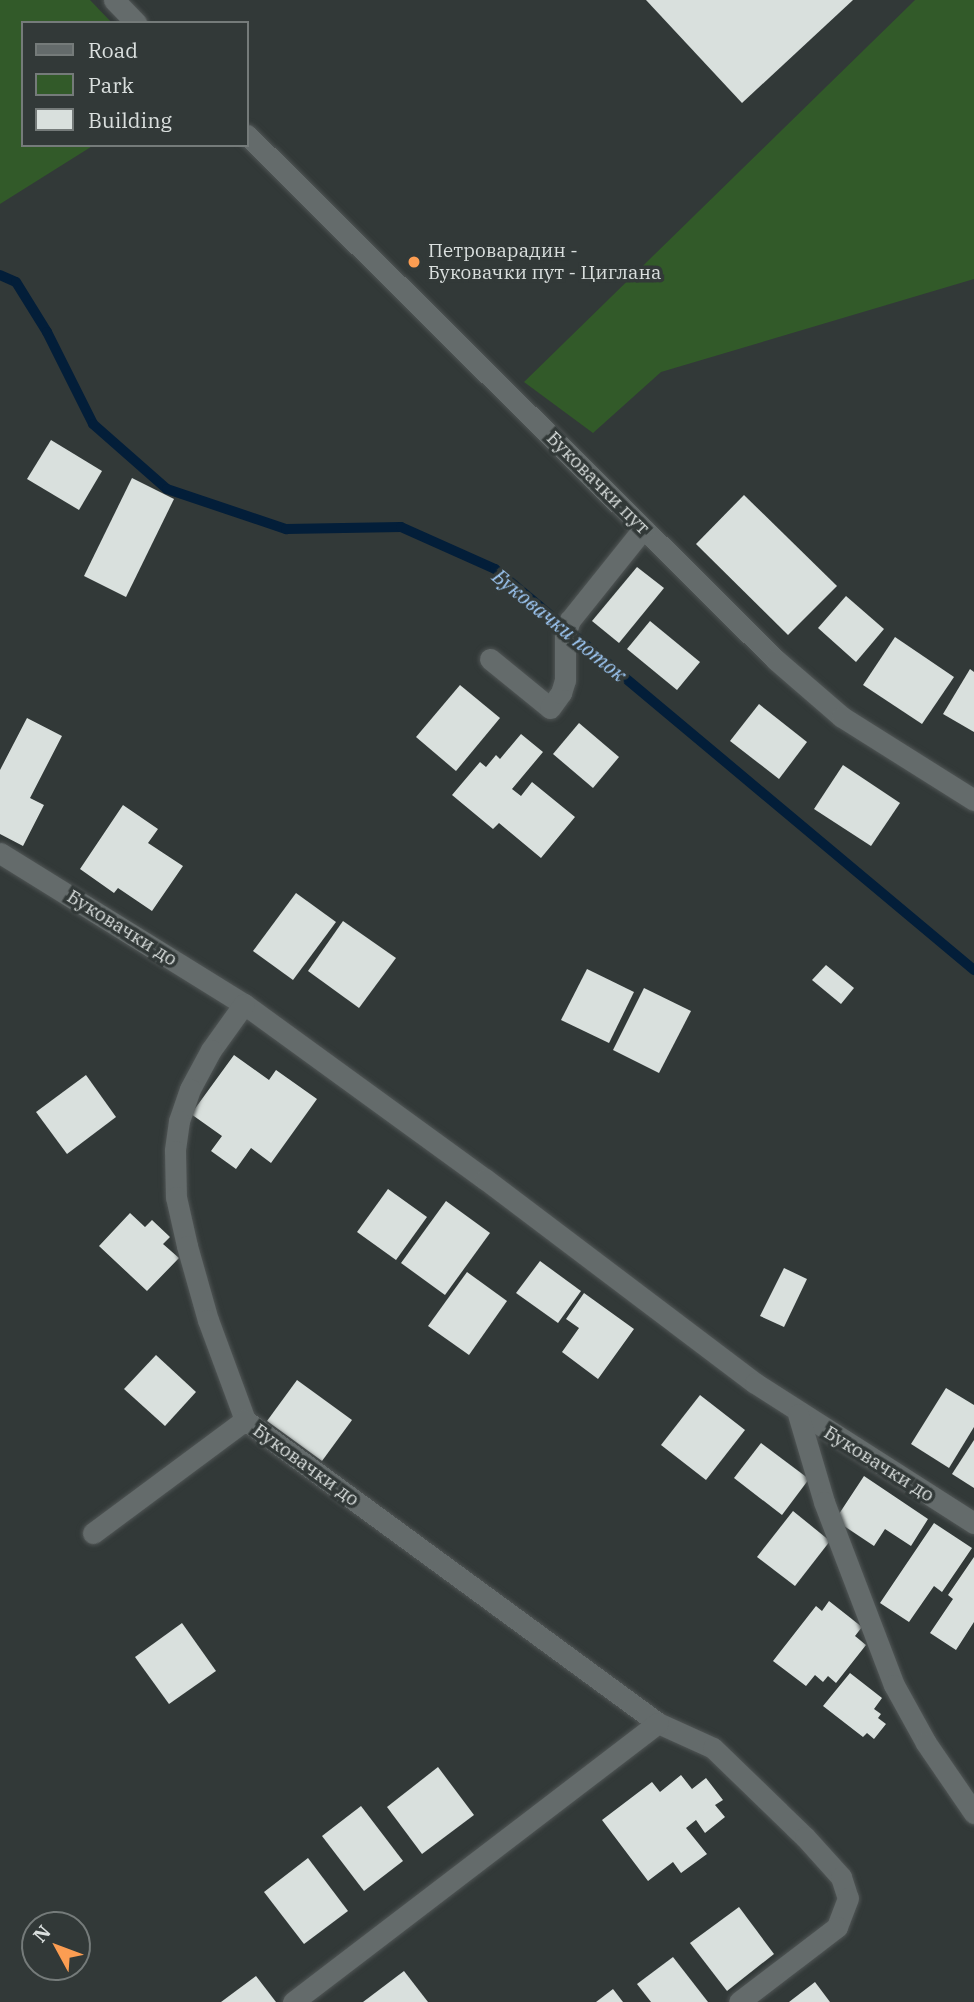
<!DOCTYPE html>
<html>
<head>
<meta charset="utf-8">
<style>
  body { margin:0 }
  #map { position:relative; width:974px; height:2002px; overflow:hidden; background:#323938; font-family:"IBM Plex Serif",serif }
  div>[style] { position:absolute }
  .green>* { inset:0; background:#325a29 }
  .stream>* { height:10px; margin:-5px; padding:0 5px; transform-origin:5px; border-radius:5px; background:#031e39 }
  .building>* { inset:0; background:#d9e0dd }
  .roads { filter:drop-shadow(0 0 2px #505555) drop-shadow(0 0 2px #505555) }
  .minor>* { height:21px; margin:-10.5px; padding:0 10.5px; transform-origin:10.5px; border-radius:10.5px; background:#646b6b }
  .dots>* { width:19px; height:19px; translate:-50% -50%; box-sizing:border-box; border:4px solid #323938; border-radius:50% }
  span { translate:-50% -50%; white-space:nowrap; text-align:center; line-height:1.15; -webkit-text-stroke:7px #323938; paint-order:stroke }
  .poi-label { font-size:19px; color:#dadfde }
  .left { translate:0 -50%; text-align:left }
  .street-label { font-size:19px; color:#dadfde }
  .water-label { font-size:21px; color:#a1ccfa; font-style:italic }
  .legend { position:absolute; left:21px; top:21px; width:228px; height:126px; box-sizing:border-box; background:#323938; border:2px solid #757b7a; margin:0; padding:9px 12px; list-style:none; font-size:21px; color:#dadfde }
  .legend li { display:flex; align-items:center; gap:14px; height:35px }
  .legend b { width:35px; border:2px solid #757b7a }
  .north { position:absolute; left:21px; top:1911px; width:70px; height:70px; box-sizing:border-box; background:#323938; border:2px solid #757b7a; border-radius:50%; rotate:311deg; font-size:19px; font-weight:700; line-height:28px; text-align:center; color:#dadfde }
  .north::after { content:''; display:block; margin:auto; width:24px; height:32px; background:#fc9d52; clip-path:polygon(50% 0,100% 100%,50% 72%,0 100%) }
</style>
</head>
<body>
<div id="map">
  <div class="green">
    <div style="clip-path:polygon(0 0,90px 0,112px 23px,23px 23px,23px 145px,94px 145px,0 204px)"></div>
    <div style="clip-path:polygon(915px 0,974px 0,974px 279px,661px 372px,593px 433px,524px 382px)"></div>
  </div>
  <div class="stream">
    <div style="left:0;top:275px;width:17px;rotate:24deg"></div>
    <div style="left:16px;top:282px;width:59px;rotate:58.2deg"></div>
    <div style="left:47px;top:332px;width:103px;rotate:63.4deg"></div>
    <div style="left:93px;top:424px;width:98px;rotate:41.3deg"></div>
    <div style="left:167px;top:489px;width:126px;rotate:18.6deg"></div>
    <div style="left:286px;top:529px;width:115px;rotate:-1deg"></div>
    <div style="left:401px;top:527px;width:103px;rotate:24.1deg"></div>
    <div style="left:495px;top:569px;width:625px;rotate:39.93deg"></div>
  </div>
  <div class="building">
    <div style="clip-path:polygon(646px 0,853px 0,742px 103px)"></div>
    <div style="clip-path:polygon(51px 440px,102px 471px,79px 510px,27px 479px)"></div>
    <div style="clip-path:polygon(132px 478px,174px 499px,126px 597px,84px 576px)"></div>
    <div style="clip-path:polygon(744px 495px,837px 586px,788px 635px,696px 544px)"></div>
    <div style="clip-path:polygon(637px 567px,664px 588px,619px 643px,592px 621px)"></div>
    <div style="clip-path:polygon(846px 596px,884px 629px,856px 662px,818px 628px)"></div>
    <div style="clip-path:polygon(650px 621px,700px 662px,677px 690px,627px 649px)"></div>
    <div style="clip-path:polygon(895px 637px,954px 677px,922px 724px,863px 685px)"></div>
    <div style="clip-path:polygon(970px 669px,974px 672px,974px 732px,943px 714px)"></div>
    <div style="clip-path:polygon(460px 685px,500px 718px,456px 771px,416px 737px)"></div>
    <div style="clip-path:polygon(759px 704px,807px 742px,779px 779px,730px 741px)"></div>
    <div style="clip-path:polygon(27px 718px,62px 736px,30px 798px,44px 805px,23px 846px,0 834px,0 770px)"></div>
    <div style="clip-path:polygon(579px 723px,619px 757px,593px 788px,553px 754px)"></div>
    <div style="clip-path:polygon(521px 734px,543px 752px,512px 789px,521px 796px,532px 782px,575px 817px,541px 858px,499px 823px,493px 829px,452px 795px,480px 762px,486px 767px,496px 755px,500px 759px)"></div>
    <div style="clip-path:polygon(843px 765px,900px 803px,871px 846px,814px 809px)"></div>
    <div style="clip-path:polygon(123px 805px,158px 829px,148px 843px,183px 866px,152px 911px,118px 888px,114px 893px,80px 869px)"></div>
    <div style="clip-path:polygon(296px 893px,336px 922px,293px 980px,253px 951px)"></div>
    <div style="clip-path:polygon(343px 921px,396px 958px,359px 1008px,308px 971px)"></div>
    <div style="clip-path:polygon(826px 965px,854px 988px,841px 1004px,812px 980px)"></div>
    <div style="clip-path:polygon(587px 969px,634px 992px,609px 1043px,561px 1020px)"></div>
    <div style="clip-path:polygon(644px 988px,691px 1011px,659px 1073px,613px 1050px)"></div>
    <div style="clip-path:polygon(234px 1055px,269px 1080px,276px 1070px,317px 1099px,271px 1163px,251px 1148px,236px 1169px,211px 1151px,222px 1136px,191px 1114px)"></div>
    <div style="clip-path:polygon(86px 1075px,116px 1117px,67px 1154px,36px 1112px)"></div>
    <div style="clip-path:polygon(388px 1189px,427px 1217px,396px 1260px,357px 1232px)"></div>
    <div style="clip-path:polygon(446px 1201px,490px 1233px,445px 1295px,401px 1263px)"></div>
    <div style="clip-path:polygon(130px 1213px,145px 1227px,152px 1220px,170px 1237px,163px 1244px,179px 1258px,147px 1291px,99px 1246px)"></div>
    <div style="clip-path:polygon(540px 1261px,581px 1291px,558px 1323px,516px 1293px)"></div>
    <div style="clip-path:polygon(784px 1268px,807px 1279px,784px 1327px,760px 1316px)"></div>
    <div style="clip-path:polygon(467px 1272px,507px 1301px,469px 1355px,428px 1326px)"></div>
    <div style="clip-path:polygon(584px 1293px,634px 1329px,598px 1379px,562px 1352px,579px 1328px,566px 1319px)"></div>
    <div style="clip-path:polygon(156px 1355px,196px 1392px,165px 1426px,124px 1389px)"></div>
    <div style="clip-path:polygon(297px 1380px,352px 1420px,322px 1461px,267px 1421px)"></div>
    <div style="clip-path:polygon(946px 1388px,974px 1405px,974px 1427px,949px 1468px,911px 1444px)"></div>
    <div style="clip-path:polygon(700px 1395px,745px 1430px,706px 1480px,661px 1445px)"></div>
    <div style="clip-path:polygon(974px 1440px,974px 1488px,952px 1474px)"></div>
    <div style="clip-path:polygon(761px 1443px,809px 1479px,782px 1515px,734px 1478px)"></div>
    <div style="clip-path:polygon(864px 1476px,928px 1519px,911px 1546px,885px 1529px,874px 1546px,835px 1520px)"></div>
    <div style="clip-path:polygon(793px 1511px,830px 1541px,795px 1586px,757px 1557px)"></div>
    <div style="clip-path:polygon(934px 1523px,972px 1548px,942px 1592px,934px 1586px,909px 1622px,880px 1603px)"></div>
    <div style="clip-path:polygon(974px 1557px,974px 1622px,956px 1650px,930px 1633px,953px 1599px,948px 1595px)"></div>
    <div style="clip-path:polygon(829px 1601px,862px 1627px,855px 1636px,866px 1645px,836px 1683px,828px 1676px,823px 1682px,815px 1675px,806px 1686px,773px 1661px,816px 1606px,822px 1611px)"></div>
    <div style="clip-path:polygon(182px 1623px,216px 1671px,169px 1704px,135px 1657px)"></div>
    <div style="clip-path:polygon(850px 1673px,882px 1698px,874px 1709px,881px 1714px,878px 1718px,886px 1724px,874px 1739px,867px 1733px,863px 1737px,823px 1706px)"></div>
    <div style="clip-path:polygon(438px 1767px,474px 1815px,422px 1854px,387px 1807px)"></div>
    <div style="clip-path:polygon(681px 1775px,692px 1789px,706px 1778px,723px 1800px,715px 1805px,725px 1817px,705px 1833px,696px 1820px,686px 1828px,707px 1854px,681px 1873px,673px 1862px,648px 1881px,602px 1820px,652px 1782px,660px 1792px)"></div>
    <div style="clip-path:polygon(361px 1806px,403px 1861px,364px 1891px,322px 1836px)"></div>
    <div style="clip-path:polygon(308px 1858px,348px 1911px,304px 1944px,264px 1892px)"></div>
    <div style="clip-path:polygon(739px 1907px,774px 1954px,727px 1991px,690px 1943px)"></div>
    <div style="clip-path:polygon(673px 1957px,708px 2002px,651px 2002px,637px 1984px)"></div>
    <div style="clip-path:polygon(404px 1971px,428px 2002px,363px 2002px)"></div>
    <div style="clip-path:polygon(256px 1976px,276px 2002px,221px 2002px)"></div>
    <div style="clip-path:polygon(815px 1982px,830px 2002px,789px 2002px)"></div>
    <div style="clip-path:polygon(613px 1989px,623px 2002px,596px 2002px)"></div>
  </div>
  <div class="roads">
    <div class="minor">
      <div style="left:114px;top:0;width:32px;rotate:46deg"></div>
      <div style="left:247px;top:135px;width:745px;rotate:44.78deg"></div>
      <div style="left:776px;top:660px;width:87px;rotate:40.8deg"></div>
      <div style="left:842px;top:717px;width:156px;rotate:32.2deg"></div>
      <div style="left:490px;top:659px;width:77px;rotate:39.2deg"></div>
      <div style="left:550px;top:708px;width:19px;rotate:-54deg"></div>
      <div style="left:561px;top:693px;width:14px;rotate:-73deg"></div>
      <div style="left:565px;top:680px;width:45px;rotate:-90deg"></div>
      <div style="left:565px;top:635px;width:16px;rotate:-72deg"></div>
      <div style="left:570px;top:620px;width:117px;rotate:-51.3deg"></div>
      <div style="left:0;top:853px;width:287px;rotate:31.8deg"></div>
      <div style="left:244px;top:1004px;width:298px;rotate:36deg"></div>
      <div style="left:485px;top:1179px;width:338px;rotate:37.1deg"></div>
      <div style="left:755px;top:1383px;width:260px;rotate:32.6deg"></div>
      <div style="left:244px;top:1004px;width:57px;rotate:125.7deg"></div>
      <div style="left:211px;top:1050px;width:44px;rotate:118.3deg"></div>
      <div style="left:190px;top:1089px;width:34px;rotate:109deg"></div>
      <div style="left:179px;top:1121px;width:30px;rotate:98deg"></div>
      <div style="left:175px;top:1151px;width:46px;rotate:88.8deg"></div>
      <div style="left:176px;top:1197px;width:50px;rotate:77.3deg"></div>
      <div style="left:187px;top:1246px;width:77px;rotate:74.2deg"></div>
      <div style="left:208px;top:1320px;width:107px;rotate:69.7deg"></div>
      <div style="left:245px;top:1420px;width:512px;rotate:36.27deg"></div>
      <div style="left:658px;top:1723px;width:60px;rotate:24.4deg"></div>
      <div style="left:713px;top:1748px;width:128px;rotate:44.1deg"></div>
      <div style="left:805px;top:1837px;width:54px;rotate:48deg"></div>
      <div style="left:841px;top:1877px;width:22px;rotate:72deg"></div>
      <div style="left:848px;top:1898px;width:31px;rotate:111deg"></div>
      <div style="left:837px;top:1927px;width:123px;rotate:142.6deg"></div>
      <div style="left:798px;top:1414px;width:92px;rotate:73.5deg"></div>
      <div style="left:824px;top:1502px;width:196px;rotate:69.1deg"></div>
      <div style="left:894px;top:1685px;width:66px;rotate:61.1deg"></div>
      <div style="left:926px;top:1743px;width:85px;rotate:55.6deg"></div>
      <div style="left:93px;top:1533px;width:189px;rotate:-36.6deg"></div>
      <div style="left:293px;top:2002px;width:459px;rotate:-37.4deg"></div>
    </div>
  </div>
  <div class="dots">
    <div style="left:414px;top:262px;background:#fc9d52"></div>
  </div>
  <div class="poi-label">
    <span class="left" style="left:428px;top:262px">Петроварадин -<br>Буковачки пут - Циглана</span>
  </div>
  <div class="street-label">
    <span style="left:598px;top:483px;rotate:45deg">Буковачки пут</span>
    <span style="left:122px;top:928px;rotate:32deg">Буковачки до</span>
    <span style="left:879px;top:1464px;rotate:32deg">Буковачки до</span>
    <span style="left:306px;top:1465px;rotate:36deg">Буковачки до</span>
  </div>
  <div class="water-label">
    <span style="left:560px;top:625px;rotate:39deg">Буковачки поток</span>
  </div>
  <ul class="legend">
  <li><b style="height:9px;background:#646b6b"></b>Road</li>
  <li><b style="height:19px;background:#325a29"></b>Park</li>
  <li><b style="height:19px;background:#d9e0dd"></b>Building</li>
  </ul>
  <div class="north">N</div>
</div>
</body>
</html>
